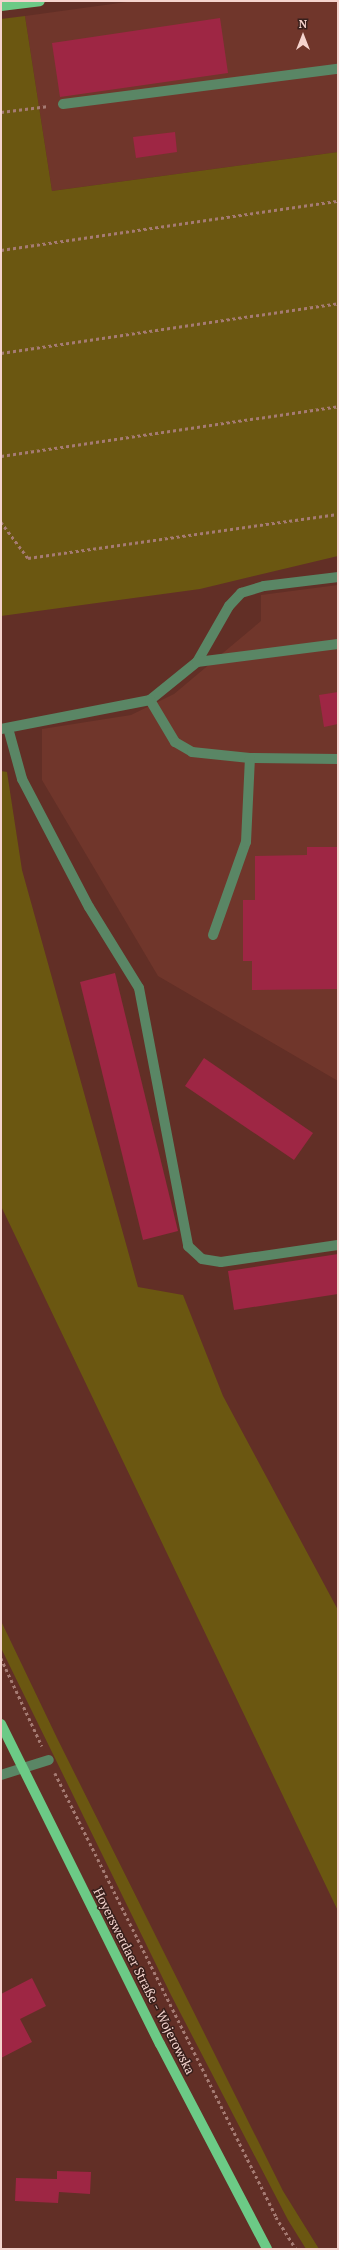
<!DOCTYPE html>
<html>
<head>
<meta charset="utf-8">
<style>
  body { margin:0 }
  #map { position:relative; width:339px; height:2250px; overflow:hidden; background:#622f26; font-family:"PT Serif",serif }
  div>[style] { position:absolute }
  .built>* { inset:0; background:#70362b }
  .green>* { inset:0; background:#6b5711 }
  .building>* { inset:0; background:#9e2644 }
  .path>* { height:2.5px; margin-top:-1.25px; transform-origin:0; background:repeating-linear-gradient(90deg,#a57b73 0 3px,transparent 0 6px) }
  .minor>* { height:10px; margin:-5px; padding:0 5px; transform-origin:5px; border-radius:5px; background:#5a8665 }
  .major>* { height:10px; margin:-5px; padding:0 5px; transform-origin:5px; border-radius:5px; background:#6cca86 }
  span { translate:-50% -50%; white-space:nowrap; text-align:center; line-height:1.15; -webkit-text-stroke:3px #371f1b; paint-order:stroke }
  .street-label { font-size:13px; color:#f5d4ce }
  .frame { position:absolute; inset:0; border:2px solid #f5d4ce; pointer-events:none }
  .north { position:absolute; left:283px; top:16px; width:40px; height:40px; -webkit-text-stroke:3px #371f1b; paint-order:stroke; rotate:0deg; font-size:11px; font-weight:700; line-height:16px; text-align:center; color:#f5d4ce }
  .north::after { content:''; display:block; margin:auto; width:14px; height:18px; background:#f5d4ce; clip-path:polygon(50% 0,100% 100%,50% 72%,0 100%) }
</style>
</head>
<body>
<div id="map">
  <div class="built">
    <div style="clip-path:polygon(134px 1px,337px 1px,338px 152px,52px 191px,25px 16px)"></div>
    <div style="clip-path:polygon(338px 585px,338px 1081px,158px 976px,42px 780px,42px 729px,131px 715px,174px 694px,261px 621px,261px 595px)"></div>
  </div>
  <div class="green">
    <div style="clip-path:polygon(25px 16px,52px 191px,338px 152px,338px 556px,200px 589px,1px 616px,1px 19px)"></div>
    <div style="clip-path:polygon(1px 771px,7px 772px,22px 870px,138px 1287px,183px 1295px,223px 1396px,338px 1610px,338px 1911px,1px 1206px)"></div>
    <div style="clip-path:polygon(1px 1621px,57px 1738px,283px 2191px,319px 2249px,306px 2249px,288px 2220px,171px 1995px,1px 1648px)"></div>
  </div>
  <div class="building">
    <div style="clip-path:polygon(220px 18px,228px 73px,60px 97px,52px 43px)"></div>
    <div style="clip-path:polygon(175px 132px,177px 152px,136px 158px,133px 137px)"></div>
    <div style="clip-path:polygon(338px 692px,338px 724px,324px 727px,319px 695px)"></div>
    <div style="clip-path:polygon(307px 847px,337px 847px,337px 989px,252px 990px,252px 961px,243px 961px,243px 900px,255px 900px,255px 856px,307px 855px)"></div>
    <div style="clip-path:polygon(115px 973px,178px 1231px,143px 1240px,80px 982px)"></div>
    <div style="clip-path:polygon(204px 1058px,313px 1133px,294px 1160px,185px 1086px)"></div>
    <div style="clip-path:polygon(338px 1254px,338px 1294px,234px 1310px,228px 1271px)"></div>
    <div style="clip-path:polygon(32px 1978px,46px 2006px,20px 2019px,32px 2042px,1px 2058px,1px 1994px)"></div>
    <div style="clip-path:polygon(57px 2171px,91px 2172px,90px 2194px,59px 2192px,58px 2203px,15px 2201px,16px 2178px,57px 2179px)"></div>
  </div>
  <div class="path">
    <div style="left:1px;top:112px;width:48px;rotate:-7.1deg"></div>
    <div style="left:1px;top:250px;width:341px;rotate:-8.3deg"></div>
    <div style="left:1px;top:353px;width:341px;rotate:-8.4deg"></div>
    <div style="left:1px;top:456px;width:341px;rotate:-8.4deg"></div>
    <div style="left:1px;top:522px;width:45px;rotate:53.1deg"></div>
    <div style="left:28px;top:558px;width:313px;rotate:-8.1deg"></div>
    <div style="left:1px;top:1658px;width:97px;rotate:65deg"></div>
    <div style="left:55px;top:1773px;width:496px;rotate:63.5deg"></div>
    <div style="left:276px;top:2217px;width:38px;rotate:58deg"></div>
  </div>
  <div class="minor">
    <div style="left:63px;top:104px;width:277px;rotate:-7.3deg"></div>
    <div style="left:197px;top:662px;width:64px;rotate:-60.3deg"></div>
    <div style="left:229px;top:606px;width:18px;rotate:-47deg"></div>
    <div style="left:241px;top:593px;width:24px;rotate:-17deg"></div>
    <div style="left:264px;top:586px;width:75px;rotate:-6.9deg"></div>
    <div style="left:150px;top:700px;width:60px;rotate:-39deg"></div>
    <div style="left:197px;top:662px;width:142px;rotate:-7.3deg"></div>
    <div style="left:8px;top:728px;width:53px;rotate:74.6deg"></div>
    <div style="left:22px;top:779px;width:144px;rotate:62.4deg"></div>
    <div style="left:89px;top:907px;width:95px;rotate:58.3deg"></div>
    <div style="left:139px;top:988px;width:263px;rotate:79.2deg"></div>
    <div style="left:188px;top:1246px;width:19px;rotate:43deg"></div>
    <div style="left:202px;top:1259px;width:19px;rotate:9deg"></div>
    <div style="left:221px;top:1262px;width:118px;rotate:-8.3deg"></div>
    <div style="left:1px;top:729px;width:152px;rotate:-11deg"></div>
    <div style="left:150px;top:700px;width:49px;rotate:59.2deg"></div>
    <div style="left:175px;top:742px;width:20px;rotate:30deg"></div>
    <div style="left:192px;top:752px;width:58px;rotate:5.9deg"></div>
    <div style="left:250px;top:758px;width:88px;rotate:0.7deg"></div>
    <div style="left:213px;top:935px;width:99px;rotate:-70.5deg"></div>
    <div style="left:246px;top:842px;width:84px;rotate:-87.3deg"></div>
    <div style="left:1px;top:1775px;width:50px;rotate:-17.4deg"></div>
  </div>
  <div class="major">
    <div style="left:1px;top:6px;width:39px;rotate:-7deg"></div>
    <div style="left:1px;top:1724px;width:357px;rotate:63.6deg"></div>
    <div style="left:160px;top:2044px;width:231px;rotate:62.4deg"></div>
  </div>
  <div class="street-label">
    <span style="left:144px;top:1981px;rotate:63deg">Hoyerswerdaer Straße - Wojerowska</span>
  </div>
  <div class="frame"></div>
  <div class="north">N</div>
</div>
</body>
</html>
